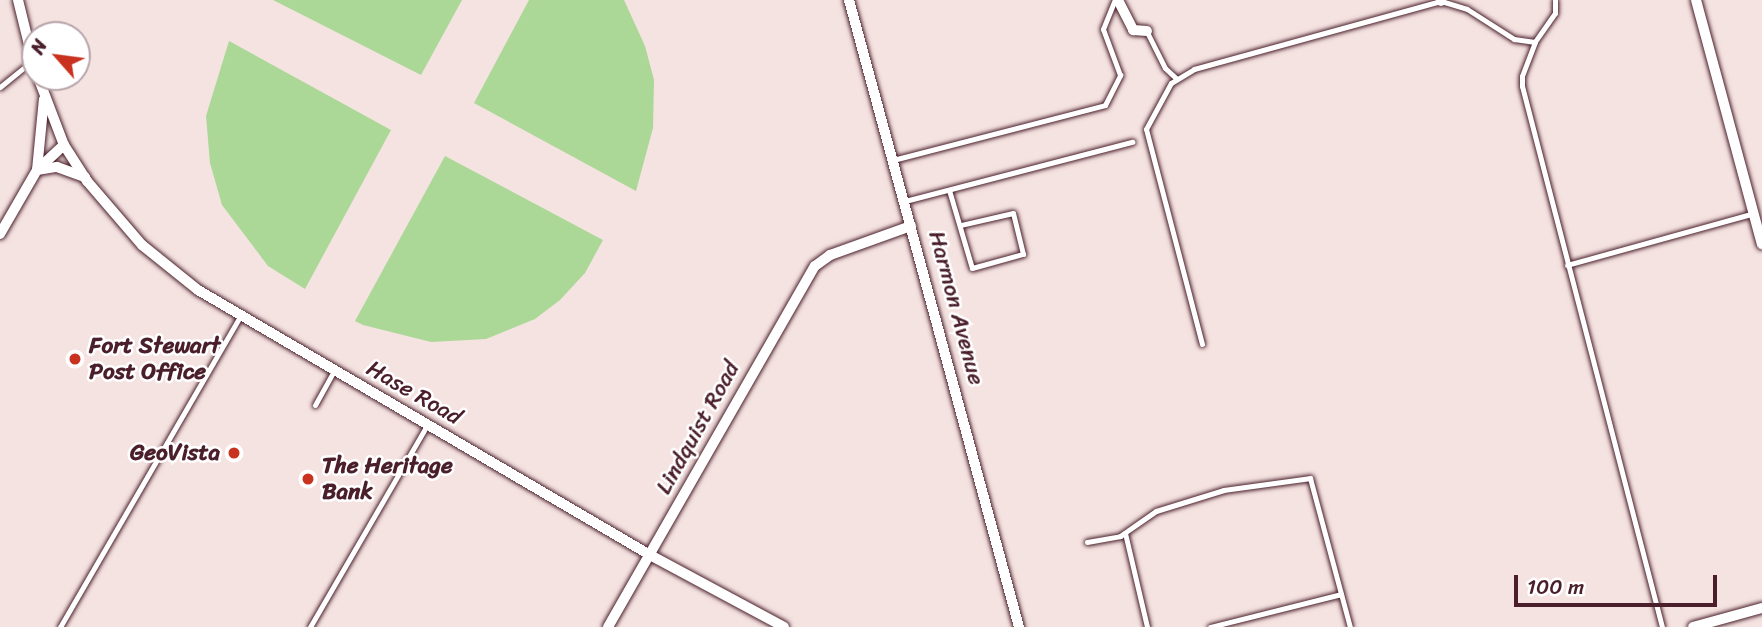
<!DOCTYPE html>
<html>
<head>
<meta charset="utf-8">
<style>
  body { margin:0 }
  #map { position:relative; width:1762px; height:627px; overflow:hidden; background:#f5e3e1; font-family:Sriracha,sans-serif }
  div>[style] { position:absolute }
  .green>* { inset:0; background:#abd897 }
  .roads { filter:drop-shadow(0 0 2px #4a1f2b) drop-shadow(0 0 2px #4a1f2b) }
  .service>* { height:5px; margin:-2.5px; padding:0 2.5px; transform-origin:2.5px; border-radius:2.5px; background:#fff }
  .minor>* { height:10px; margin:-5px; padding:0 5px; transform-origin:5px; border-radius:5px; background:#fff }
  .dots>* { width:19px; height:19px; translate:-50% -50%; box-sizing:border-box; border:4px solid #fff; border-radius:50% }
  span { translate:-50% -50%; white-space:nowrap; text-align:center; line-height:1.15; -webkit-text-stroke:5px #fff; paint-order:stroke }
  .street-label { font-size:23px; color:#4a1f2b }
  .poi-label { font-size:23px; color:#4a1f2b; font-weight:700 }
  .left { translate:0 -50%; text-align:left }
  .right { translate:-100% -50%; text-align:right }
  .north { position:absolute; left:21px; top:21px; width:70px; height:70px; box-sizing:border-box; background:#fff; border:2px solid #b7a5aa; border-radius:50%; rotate:298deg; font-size:19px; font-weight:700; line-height:28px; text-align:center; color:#4a1f2b }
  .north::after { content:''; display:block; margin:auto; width:24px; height:32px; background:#c8321e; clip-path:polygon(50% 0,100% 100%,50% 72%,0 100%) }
  .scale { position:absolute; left:1514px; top:575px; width:203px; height:32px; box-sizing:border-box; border:4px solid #4a1f2b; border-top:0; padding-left:9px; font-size:21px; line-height:24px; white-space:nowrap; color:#4a1f2b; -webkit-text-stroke:5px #fff; paint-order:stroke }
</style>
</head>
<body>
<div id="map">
  <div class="green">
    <div style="clip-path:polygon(273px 0,462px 0,421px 75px)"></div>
    <div style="clip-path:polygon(529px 0,624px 0,645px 46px,654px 80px,653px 128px,636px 191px,474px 103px)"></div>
    <div style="clip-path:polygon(229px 41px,391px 130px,305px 289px,268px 266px,222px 205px,210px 163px,206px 116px)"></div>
    <div style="clip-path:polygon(445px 156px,603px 240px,585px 273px,560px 300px,535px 319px,486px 339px,431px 342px,363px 325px,355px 321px)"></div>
  </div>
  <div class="roads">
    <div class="service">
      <div style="left:1555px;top:0;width:13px;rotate:90deg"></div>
      <div style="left:1555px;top:13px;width:35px;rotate:125deg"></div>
      <div style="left:1535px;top:42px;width:36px;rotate:111deg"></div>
      <div style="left:1522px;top:76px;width:10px;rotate:90deg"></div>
      <div style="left:1522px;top:86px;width:559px;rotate:75.49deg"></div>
      <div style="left:1147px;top:32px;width:40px;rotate:63.4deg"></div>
      <div style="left:1165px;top:68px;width:16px;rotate:43deg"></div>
      <div style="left:0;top:87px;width:41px;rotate:-39.1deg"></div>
      <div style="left:893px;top:160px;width:219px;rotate:-14.5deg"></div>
      <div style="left:1105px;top:105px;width:34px;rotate:-63deg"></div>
      <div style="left:1120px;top:75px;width:49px;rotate:-110.3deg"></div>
      <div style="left:1103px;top:29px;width:31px;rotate:-68deg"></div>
      <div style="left:949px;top:190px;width:81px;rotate:73.6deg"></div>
      <div style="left:972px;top:268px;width:53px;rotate:-15.4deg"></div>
      <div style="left:1023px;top:254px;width:42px;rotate:-103.7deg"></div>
      <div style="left:1013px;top:213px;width:53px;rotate:167deg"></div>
      <div style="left:905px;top:201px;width:235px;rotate:-14.6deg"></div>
      <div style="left:1567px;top:265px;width:194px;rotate:-15.5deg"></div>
      <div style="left:1202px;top:344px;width:222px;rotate:-104.6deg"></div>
      <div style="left:1146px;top:129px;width:52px;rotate:-61.5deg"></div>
      <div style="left:1171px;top:83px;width:27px;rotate:-31deg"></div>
      <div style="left:1194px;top:69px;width:256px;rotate:-15.4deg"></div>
      <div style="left:1441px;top:1px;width:27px;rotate:17deg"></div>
      <div style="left:1467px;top:9px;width:56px;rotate:32.6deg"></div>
      <div style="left:1514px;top:39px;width:21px;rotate:8deg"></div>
      <div style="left:315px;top:405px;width:39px;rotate:-61deg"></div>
      <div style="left:1125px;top:533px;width:97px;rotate:76.8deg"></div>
      <div style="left:1087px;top:542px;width:34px;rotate:-10deg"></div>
      <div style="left:1120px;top:536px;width:44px;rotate:-34.8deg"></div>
      <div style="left:1156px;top:511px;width:71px;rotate:-17.2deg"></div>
      <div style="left:1224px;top:490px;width:87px;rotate:-7.9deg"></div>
      <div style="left:1310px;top:478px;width:154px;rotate:75deg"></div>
      <div style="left:60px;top:627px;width:361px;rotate:-59.9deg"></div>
      <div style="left:310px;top:627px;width:233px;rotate:-59.9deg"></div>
      <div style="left:1210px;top:627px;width:135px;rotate:-14.1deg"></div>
    </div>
    <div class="minor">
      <div style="left:18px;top:0;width:71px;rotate:76.2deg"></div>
      <div style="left:849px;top:0;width:650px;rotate:74.83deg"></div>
      <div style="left:1118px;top:0;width:34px;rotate:63deg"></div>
      <div style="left:1133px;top:30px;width:14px;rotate:4deg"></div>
      <div style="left:1441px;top:0;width:1px;rotate:90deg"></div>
      <div style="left:1696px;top:0;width:253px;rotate:74.9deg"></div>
      <div style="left:38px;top:77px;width:73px;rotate:69.1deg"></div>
      <div style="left:64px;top:145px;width:43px;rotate:57.4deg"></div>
      <div style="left:87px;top:181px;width:84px;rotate:49.3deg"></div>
      <div style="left:142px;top:245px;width:72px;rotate:38.8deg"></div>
      <div style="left:198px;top:290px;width:524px;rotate:30.38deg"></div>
      <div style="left:650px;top:555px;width:152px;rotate:28.2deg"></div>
      <div style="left:37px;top:170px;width:71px;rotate:-84.4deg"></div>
      <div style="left:37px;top:170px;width:20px;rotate:-9deg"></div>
      <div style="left:57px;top:167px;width:30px;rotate:20deg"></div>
      <div style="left:0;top:234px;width:74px;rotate:-60deg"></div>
      <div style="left:37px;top:170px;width:37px;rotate:-43deg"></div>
      <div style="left:608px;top:627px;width:416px;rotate:-60.2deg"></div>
      <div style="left:815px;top:266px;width:19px;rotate:-36deg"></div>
      <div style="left:830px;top:255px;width:86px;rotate:-19.7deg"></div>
      <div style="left:1693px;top:627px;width:72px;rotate:-15.4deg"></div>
    </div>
  </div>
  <div class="dots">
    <div style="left:75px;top:359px;background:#c8321e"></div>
    <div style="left:234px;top:453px;background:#c8321e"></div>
    <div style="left:308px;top:479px;background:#c8321e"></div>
  </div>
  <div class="street-label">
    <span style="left:956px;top:308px;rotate:75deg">Harmon Avenue</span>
    <span style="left:414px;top:393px;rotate:30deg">Hase Road</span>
    <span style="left:698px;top:428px;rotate:-61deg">Lindquist Road</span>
  </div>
  <div class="poi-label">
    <span class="left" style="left:89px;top:359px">Fort Stewart<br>Post Office</span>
    <span class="right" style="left:220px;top:453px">GeoVista</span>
    <span class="left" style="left:322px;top:479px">The Heritage<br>Bank</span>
  </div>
  <div class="north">N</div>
  <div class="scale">100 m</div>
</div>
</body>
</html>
